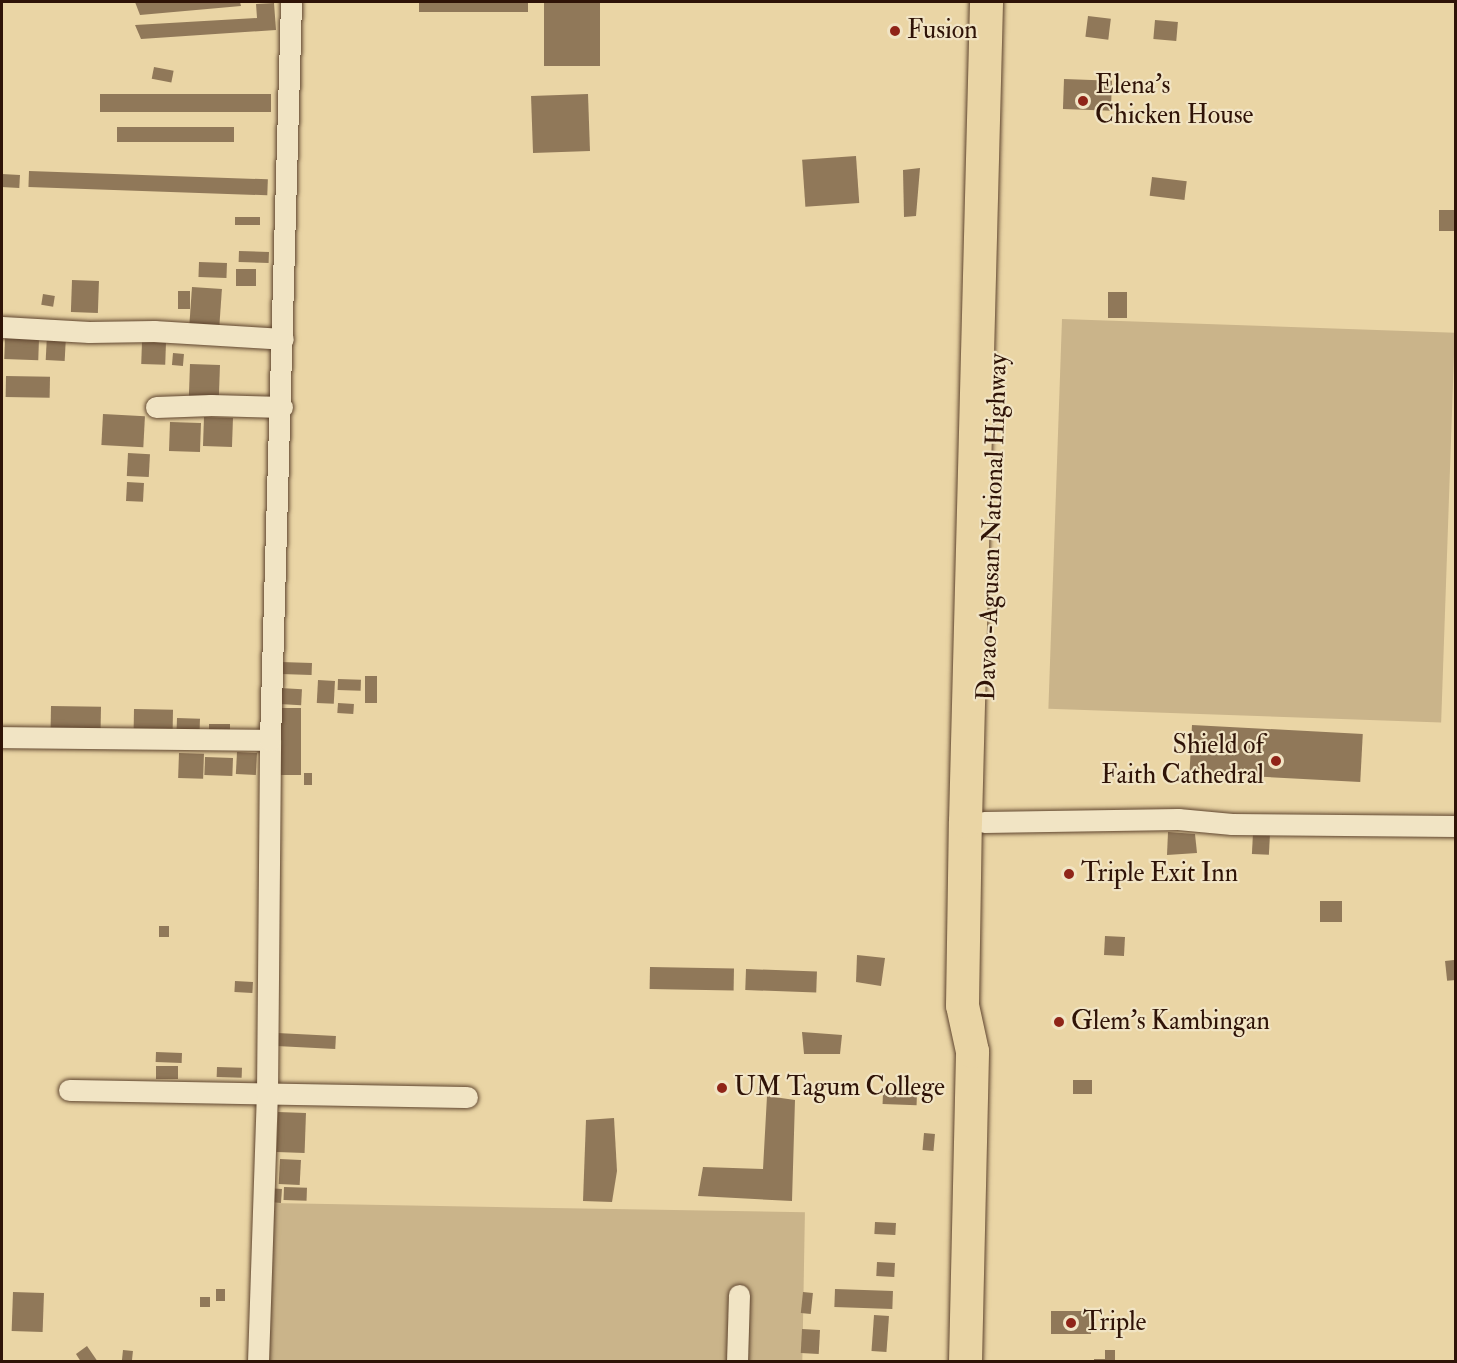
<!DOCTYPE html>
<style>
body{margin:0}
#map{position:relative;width:1457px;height:1363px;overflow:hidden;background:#ead5a5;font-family:"IM FELL Double Pica",serif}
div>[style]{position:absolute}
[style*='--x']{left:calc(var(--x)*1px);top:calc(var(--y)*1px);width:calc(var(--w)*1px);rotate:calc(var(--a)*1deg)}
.green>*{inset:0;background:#cab48a;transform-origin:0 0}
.building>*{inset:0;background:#907859;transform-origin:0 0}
.roads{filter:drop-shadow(0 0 2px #5e442e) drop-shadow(0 0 2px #5e442e)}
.street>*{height:21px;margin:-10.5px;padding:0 10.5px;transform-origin:10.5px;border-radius:10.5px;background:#f1e4c4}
.highway>*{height:33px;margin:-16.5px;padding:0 16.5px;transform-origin:16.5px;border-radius:16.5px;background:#ead5a5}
.dots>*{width:16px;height:16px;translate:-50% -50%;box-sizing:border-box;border:3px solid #f1e4c4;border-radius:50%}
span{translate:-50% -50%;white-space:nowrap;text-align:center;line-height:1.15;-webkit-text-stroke:4.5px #f1e4c4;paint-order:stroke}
.poi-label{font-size:26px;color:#2f1307}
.left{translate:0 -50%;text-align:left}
.right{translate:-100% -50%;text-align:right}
.street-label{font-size:26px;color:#2f1307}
.frame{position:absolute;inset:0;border:3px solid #2f1307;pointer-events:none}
</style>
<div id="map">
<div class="green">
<div style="left:1062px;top:319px;width:393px;height:390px;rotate:2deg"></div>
<div style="left:271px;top:1203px;width:534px;height:159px;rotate:1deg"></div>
</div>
<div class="building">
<div style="clip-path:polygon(135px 2px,240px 2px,241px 6px,140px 15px)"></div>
<div style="left:419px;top:2px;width:109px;height:10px"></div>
<div style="left:544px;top:2px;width:56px;height:64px"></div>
<div style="clip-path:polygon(274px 3px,276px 30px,141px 39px,135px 25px,257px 18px,256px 4px)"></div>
<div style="left:1088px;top:16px;width:23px;height:21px;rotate:7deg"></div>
<div style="left:1155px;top:20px;width:23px;height:19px;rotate:5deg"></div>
<div style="left:154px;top:67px;width:20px;height:12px;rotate:11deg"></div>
<div style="left:1064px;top:79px;width:48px;height:30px;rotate:2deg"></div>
<div style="left:271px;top:94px;width:18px;height:171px;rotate:90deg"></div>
<div style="left:588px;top:94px;width:57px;height:57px;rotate:88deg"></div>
<div style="left:117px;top:127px;width:117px;height:15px"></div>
<div style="left:856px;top:156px;width:47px;height:54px;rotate:86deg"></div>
<div style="clip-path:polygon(920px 168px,916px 216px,904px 217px,903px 170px)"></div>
<div style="left:29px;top:171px;width:239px;height:16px;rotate:2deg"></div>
<div style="left:2px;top:174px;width:18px;height:13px;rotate:3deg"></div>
<div style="left:1152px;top:177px;width:35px;height:19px;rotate:7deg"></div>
<div style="left:1439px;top:210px;width:17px;height:21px"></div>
<div style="left:235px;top:217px;width:25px;height:8px"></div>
<div style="left:239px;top:251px;width:30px;height:11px;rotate:2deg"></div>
<div style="left:199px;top:262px;width:28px;height:15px;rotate:2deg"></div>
<div style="left:236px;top:269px;width:20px;height:17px"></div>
<div style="left:72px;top:280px;width:27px;height:32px;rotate:2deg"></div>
<div style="left:192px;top:287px;width:30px;height:42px;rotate:4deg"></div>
<div style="left:178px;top:291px;width:12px;height:18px"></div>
<div style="left:1108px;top:292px;width:19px;height:26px"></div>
<div style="left:43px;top:294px;width:12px;height:11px;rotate:9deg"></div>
<div style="left:47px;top:335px;width:19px;height:25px;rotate:3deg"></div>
<div style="left:5px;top:338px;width:34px;height:21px;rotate:2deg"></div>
<div style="left:142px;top:342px;width:24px;height:22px;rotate:2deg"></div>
<div style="left:173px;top:353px;width:11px;height:12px;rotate:5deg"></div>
<div style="left:190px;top:364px;width:30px;height:34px;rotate:2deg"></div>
<div style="left:6px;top:376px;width:44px;height:21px;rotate:1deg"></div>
<div style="left:103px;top:414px;width:42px;height:31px;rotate:3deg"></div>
<div style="left:204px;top:417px;width:29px;height:29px;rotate:2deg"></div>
<div style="left:170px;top:422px;width:31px;height:29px;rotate:2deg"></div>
<div style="left:128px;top:453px;width:22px;height:23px;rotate:3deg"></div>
<div style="left:127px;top:482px;width:17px;height:19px;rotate:3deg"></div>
<div style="left:281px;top:662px;width:31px;height:12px;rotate:2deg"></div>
<div style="left:365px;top:676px;width:12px;height:27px"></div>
<div style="left:338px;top:679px;width:23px;height:11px;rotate:2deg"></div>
<div style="left:318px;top:680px;width:17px;height:23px;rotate:3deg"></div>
<div style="left:280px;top:688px;width:22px;height:16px;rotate:3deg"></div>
<div style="left:338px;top:703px;width:16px;height:10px;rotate:4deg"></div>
<div style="left:51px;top:706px;width:50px;height:26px;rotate:1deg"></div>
<div style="left:279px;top:708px;width:22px;height:67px"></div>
<div style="left:134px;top:709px;width:39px;height:21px;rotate:1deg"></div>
<div style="left:177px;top:718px;width:23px;height:16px;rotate:2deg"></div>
<div style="left:209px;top:724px;width:21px;height:12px"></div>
<div style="left:1192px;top:725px;width:171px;height:48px;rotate:3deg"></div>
<div style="left:237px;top:752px;width:20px;height:22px;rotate:3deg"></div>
<div style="left:179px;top:753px;width:25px;height:25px;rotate:2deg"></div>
<div style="left:205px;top:757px;width:28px;height:18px;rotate:2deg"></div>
<div style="left:304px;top:773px;width:8px;height:12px"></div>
<div style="clip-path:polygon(1168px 832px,1195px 834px,1197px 853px,1167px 855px)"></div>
<div style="left:1253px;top:833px;width:17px;height:21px;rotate:3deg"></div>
<div style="left:1320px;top:901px;width:22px;height:21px"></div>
<div style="left:159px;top:926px;width:10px;height:11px"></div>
<div style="left:1105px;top:936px;width:20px;height:19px;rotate:3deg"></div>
<div style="clip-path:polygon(857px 955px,885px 958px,881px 986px,856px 982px)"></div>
<div style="left:1454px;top:960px;width:20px;height:9px;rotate:84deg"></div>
<div style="left:650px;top:967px;width:84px;height:22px;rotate:1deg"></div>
<div style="left:746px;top:969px;width:71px;height:21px;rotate:2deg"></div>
<div style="left:235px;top:981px;width:18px;height:11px;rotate:3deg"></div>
<div style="clip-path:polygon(802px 1032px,842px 1035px,840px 1054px,804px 1054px)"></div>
<div style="left:277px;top:1033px;width:59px;height:13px;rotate:3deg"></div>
<div style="left:156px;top:1052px;width:26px;height:10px;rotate:2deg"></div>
<div style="left:156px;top:1066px;width:22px;height:13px"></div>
<div style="left:217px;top:1067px;width:25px;height:10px;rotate:2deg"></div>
<div style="left:1073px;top:1080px;width:19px;height:14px"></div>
<div style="left:883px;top:1092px;width:34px;height:12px;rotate:2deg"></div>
<div style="clip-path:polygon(767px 1096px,795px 1100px,792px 1201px,698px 1196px,703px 1167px,763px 1169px)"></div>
<div style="left:278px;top:1112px;width:28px;height:40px;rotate:2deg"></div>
<div style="clip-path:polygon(614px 1118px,617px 1171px,612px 1202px,583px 1201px,586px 1120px)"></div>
<div style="left:924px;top:1133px;width:11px;height:17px;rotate:5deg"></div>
<div style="left:280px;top:1159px;width:21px;height:25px;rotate:3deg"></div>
<div style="left:284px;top:1187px;width:23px;height:13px;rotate:2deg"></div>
<div style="left:267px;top:1188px;width:15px;height:14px;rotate:4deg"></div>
<div style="left:875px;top:1222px;width:21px;height:12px;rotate:3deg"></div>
<div style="left:877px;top:1262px;width:18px;height:14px;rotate:3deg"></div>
<div style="left:216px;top:1289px;width:9px;height:12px"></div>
<div style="left:835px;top:1289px;width:58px;height:18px;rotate:2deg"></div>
<div style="left:13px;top:1292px;width:31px;height:39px;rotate:2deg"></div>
<div style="left:803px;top:1292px;width:10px;height:21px;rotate:6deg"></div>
<div style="left:200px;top:1297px;width:10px;height:10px"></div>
<div style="left:1091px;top:1311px;width:23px;height:40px;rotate:90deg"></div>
<div style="left:874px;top:1315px;width:15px;height:36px;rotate:4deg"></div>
<div style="left:802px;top:1329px;width:18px;height:24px;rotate:3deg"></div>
<div style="clip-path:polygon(87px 1346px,98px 1362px,81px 1362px,76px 1354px)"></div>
<div style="left:123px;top:1350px;width:10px;height:12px;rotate:6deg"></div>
<div style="clip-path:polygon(1105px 1350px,1115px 1350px,1115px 1362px,1094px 1362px,1094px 1359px,1105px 1359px)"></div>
</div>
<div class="roads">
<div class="street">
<div style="--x:2;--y:327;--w:87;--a:3.3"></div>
<div style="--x:89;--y:332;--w:65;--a:-0.9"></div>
<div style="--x:154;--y:331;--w:129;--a:3.5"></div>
<div style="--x:156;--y:407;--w:55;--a:-2.1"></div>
<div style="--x:211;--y:405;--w:71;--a:1.6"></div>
<div style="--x:2;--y:737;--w:268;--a:0.6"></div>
<div style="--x:984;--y:822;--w:194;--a:-0.9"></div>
<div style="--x:1178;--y:819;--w:54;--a:5.3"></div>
<div style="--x:1232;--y:824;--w:224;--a:0.5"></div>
<div style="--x:69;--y:1090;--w:398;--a:1"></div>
<div style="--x:258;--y:1362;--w:268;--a:-88.1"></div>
<div style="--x:267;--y:1094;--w:354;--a:-89.5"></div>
<div style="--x:270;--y:740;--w:738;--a:-88.37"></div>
<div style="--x:737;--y:1362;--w:67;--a:-88.3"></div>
</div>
<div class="highway">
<div style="--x:965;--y:1362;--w:311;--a:-88.7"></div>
<div style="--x:972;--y:1051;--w:47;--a:-102.3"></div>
<div style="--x:962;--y:1005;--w:184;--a:-89.1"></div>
<div style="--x:965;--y:821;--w:819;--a:-88.53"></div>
</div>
</div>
<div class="dots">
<div style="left:895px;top:31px;background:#8f2418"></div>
<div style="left:1083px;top:101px;background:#8f2418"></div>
<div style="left:1276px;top:761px;background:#8f2418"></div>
<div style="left:1069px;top:874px;background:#8f2418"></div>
<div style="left:1059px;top:1022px;background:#8f2418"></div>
<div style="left:722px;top:1088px;background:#8f2418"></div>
<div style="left:1071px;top:1323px;background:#8f2418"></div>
</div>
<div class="poi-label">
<span class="left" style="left:907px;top:31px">Fusion</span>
<span class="left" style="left:1095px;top:101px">Elena's<br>Chicken House</span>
<span class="right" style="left:1264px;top:761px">Shield of<br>Faith Cathedral</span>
<span class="left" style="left:1081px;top:874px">Triple Exit Inn</span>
<span class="left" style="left:1071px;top:1022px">Glem's Kambingan</span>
<span class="left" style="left:734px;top:1088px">UM Tagum College</span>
<span class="left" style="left:1083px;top:1323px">Triple</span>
</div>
<div class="street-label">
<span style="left:993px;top:527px;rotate:-88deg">Davao-Agusan National Highway</span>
</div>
<div class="frame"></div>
</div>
